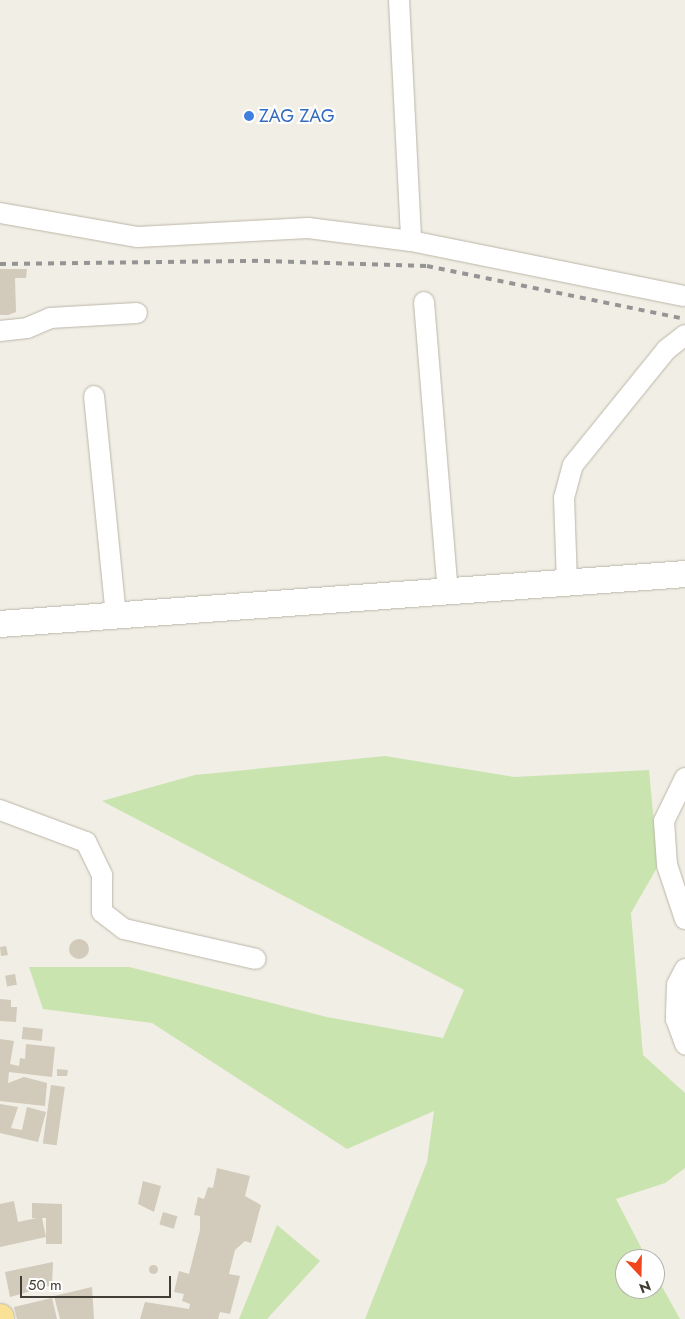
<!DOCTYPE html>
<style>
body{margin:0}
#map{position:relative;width:685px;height:1319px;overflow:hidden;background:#f1eee5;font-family:Jost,sans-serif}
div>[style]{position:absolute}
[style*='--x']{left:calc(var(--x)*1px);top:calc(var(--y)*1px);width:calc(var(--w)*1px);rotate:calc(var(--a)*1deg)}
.green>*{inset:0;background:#cae4af}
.building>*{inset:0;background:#d2cabb;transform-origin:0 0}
.round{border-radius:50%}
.roads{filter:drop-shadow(0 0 1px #bcb6a8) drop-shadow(0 0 1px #bcb6a8)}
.minor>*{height:20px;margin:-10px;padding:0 10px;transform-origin:10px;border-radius:10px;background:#fff}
.tertiary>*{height:26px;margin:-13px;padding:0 13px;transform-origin:13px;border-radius:13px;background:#fff}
.primary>*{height:28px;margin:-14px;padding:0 14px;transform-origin:14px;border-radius:14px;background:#f9e196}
.rail>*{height:4px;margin-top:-2px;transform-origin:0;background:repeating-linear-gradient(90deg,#949494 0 6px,transparent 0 12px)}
.dots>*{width:14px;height:14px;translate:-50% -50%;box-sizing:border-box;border:2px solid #fff;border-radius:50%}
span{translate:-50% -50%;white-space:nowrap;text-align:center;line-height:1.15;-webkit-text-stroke:4px #fff;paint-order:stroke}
.shop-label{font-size:18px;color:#366cbe}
.left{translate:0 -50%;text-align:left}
.north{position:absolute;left:615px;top:1249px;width:50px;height:50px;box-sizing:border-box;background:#fff;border:1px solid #b4b2ae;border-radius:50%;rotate:159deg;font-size:14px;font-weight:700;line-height:20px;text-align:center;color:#433e35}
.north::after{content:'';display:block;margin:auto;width:18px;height:22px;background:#ef461e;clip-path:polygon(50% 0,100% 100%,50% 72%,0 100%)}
.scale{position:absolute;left:20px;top:1276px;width:151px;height:22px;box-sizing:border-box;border:2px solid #433e35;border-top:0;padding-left:6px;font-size:15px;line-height:18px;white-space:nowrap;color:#433e35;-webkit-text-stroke:4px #fff;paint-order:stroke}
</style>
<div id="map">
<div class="green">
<div style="clip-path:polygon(385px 756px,514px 777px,649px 770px,658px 866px,631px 913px,643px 1055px,685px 1093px,685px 1168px,665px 1183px,616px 1199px,647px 1259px,625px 1259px,625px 1289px,655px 1289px,655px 1274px,680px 1319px,365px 1319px,427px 1162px,434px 1111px,347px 1149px,152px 1023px,43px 1009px,29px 967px,129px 967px,327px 1017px,443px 1038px,464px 990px,102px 801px,195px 775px)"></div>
<div style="clip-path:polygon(277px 1225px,320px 1261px,267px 1319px,239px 1319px)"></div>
</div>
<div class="building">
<div style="clip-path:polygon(0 269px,27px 269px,26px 278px,15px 278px,16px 312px,8px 315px,0 315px)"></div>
<div class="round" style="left:69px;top:939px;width:20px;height:20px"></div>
<div style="clip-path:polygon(6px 946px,8px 955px,1px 956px,0 947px)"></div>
<div style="left:15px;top:974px;width:11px;height:10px;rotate:80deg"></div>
<div style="clip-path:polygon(0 999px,11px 1000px,11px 1007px,17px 1007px,16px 1022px,0 1021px)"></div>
<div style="left:23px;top:1027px;width:20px;height:12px;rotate:6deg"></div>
<div style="clip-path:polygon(0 1039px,14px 1041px,10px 1064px,19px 1066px,20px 1058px,25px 1059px,26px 1044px,55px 1047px,52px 1077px,9px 1072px,8px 1083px,24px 1077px,47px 1083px,45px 1106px,0 1101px)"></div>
<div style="clip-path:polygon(57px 1069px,68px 1070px,67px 1076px,57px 1076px)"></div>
<div style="left:51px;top:1085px;width:14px;height:59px;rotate:8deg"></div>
<div style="clip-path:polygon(0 1104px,18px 1107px,11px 1128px,22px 1130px,27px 1107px,46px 1112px,38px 1142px,0 1133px)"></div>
<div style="clip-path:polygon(217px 1168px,250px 1176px,245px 1196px,261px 1205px,251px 1243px,245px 1241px,235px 1250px,229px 1274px,240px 1276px,230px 1314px,220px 1312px,218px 1319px,140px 1319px,145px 1302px,189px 1309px,190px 1304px,182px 1301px,184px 1294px,174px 1292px,179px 1271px,189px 1274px,200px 1230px,200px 1216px,194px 1215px,198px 1197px,204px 1199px,208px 1187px,213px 1188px)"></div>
<div style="clip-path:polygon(143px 1181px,161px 1186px,154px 1212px,138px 1204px)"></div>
<div style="clip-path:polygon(14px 1201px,18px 1222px,37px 1218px,32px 1218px,32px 1203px,62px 1204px,62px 1244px,46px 1244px,46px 1218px,42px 1218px,46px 1237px,0 1247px,0 1204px)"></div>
<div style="left:163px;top:1212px;width:15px;height:13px;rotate:16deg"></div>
<div style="clip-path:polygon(53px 1262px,52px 1285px,10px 1297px,5px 1272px)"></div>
<div class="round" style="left:148.5px;top:1264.5px;width:9px;height:9px"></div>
<div style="clip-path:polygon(92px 1287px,94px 1319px,60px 1319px,54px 1296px)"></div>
<div style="clip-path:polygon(52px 1298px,57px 1319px,17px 1319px,14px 1307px)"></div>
</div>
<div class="roads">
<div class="minor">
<div style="--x:399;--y:0;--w:241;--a:87.1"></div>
<div style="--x:0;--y:213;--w:140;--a:9.9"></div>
<div style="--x:138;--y:237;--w:170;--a:-3"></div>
<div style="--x:308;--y:228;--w:104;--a:7.2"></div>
<div style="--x:411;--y:241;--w:279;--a:11.4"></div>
<div style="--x:424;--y:302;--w:291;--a:85.3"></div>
<div style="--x:0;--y:331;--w:27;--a:-6"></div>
<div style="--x:27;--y:328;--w:25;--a:-23"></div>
<div style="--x:50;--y:318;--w:87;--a:-3.3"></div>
<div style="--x:94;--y:396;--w:222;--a:84.3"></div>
<div style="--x:567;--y:583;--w:85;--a:-92"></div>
<div style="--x:564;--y:498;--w:34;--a:-75"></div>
<div style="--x:573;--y:465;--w:148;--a:-51"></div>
<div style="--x:666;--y:350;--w:24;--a:-38"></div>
<div style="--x:685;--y:778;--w:48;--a:116"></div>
<div style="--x:664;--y:821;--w:44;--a:86.1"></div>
<div style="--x:667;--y:865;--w:57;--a:71.6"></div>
<div style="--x:0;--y:810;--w:92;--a:20.4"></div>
<div style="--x:86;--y:842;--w:37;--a:64"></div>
<div style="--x:102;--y:875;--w:37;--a:90"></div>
<div style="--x:102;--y:912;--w:28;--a:38"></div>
<div style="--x:124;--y:929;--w:135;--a:12.8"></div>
<div style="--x:685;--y:969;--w:18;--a:117"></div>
<div style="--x:677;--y:985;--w:34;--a:92"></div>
<div style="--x:676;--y:1019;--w:27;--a:70"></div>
</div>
<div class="tertiary">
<div style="--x:0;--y:624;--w:687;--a:-4.17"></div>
</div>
<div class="primary">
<div style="--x:0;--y:1318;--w:1;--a:90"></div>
</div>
</div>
<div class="rail">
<div style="--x:0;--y:264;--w:264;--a:-0.7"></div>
<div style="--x:264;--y:261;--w:163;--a:1.8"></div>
<div style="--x:427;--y:266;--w:263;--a:11.6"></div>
</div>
<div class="dots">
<div style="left:249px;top:116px;background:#3f7fe0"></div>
</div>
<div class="shop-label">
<span class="left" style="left:259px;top:116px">ZAG ZAG</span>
</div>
<div class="north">N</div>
<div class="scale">50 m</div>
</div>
